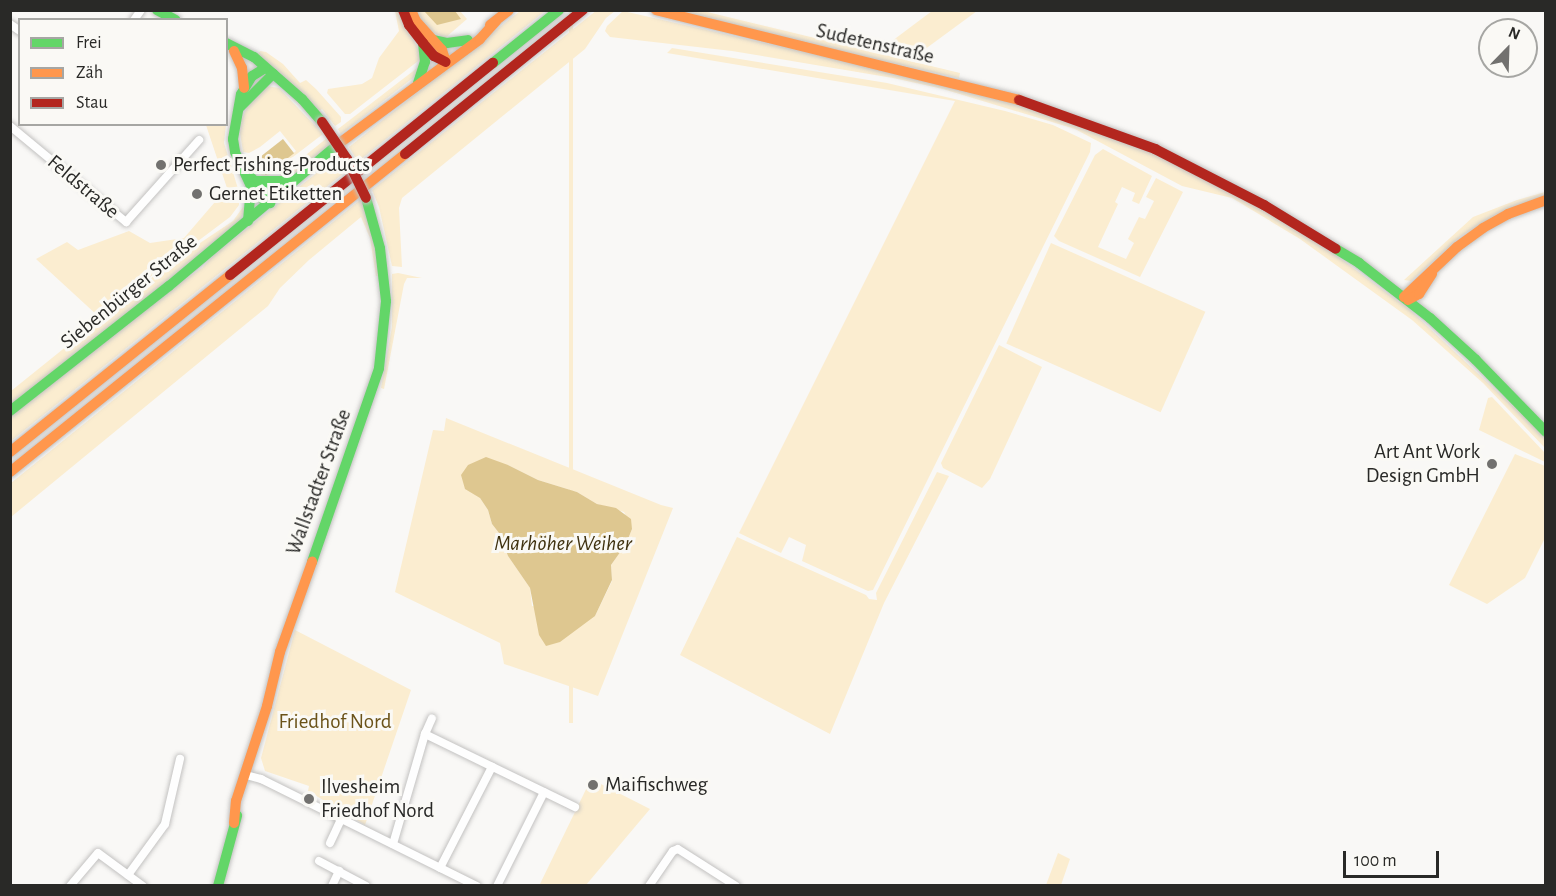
<!DOCTYPE html>
<meta charset="utf-8">
<style>
body{margin:0}
#map{position:relative;width:1556px;height:896px;overflow:hidden;background:#f9f8f6;font-family:"Alegreya Sans",sans-serif}
div>[style]{position:absolute}
[style*='--x']{left:calc(var(--x)*1px);top:calc(var(--y)*1px);width:calc(var(--w)*1px);rotate:calc(var(--a)*1deg)}
.green>*{inset:0;background:#fbedd0;transform-origin:0 0}
.water>*{inset:0;background:#dec790;transform-origin:0 0}
.roads{filter:drop-shadow(0 0 2px #c3c2c1) drop-shadow(0 0 2px #c3c2c1)}
.street>*{height:8px;margin:-4px;padding:0 4px;transform-origin:4px;border-radius:4px;background:#fefefe}
.fast>*{height:10px;margin:-5px;padding:0 5px;transform-origin:5px;border-radius:5px;background:#63d668}
.slow>*{height:10px;margin:-5px;padding:0 5px;transform-origin:5px;border-radius:5px;background:#ff974d}
.jam>*{height:10px;margin:-5px;padding:0 5px;transform-origin:5px;border-radius:5px;background:#b3261e}
.bridges{filter:drop-shadow(0 0 2px #c3c2c1) drop-shadow(0 0 2px #c3c2c1)}
.jam-bridge>*{height:10px;margin:-5px;padding:0 5px;transform-origin:5px;border-radius:5px;background:#b3261e}
.dots>*{width:16px;height:16px;translate:-50% -50%;box-sizing:border-box;border:3px solid #faf9f5;border-radius:50%}
span{translate:-50% -50%;white-space:nowrap;text-align:center;line-height:1.15;-webkit-text-stroke:6px #faf9f5;paint-order:stroke}
.street-label{font-size:21px;color:#292927}
.poi-label{font-size:21px;color:#292927}
.left{translate:0 -50%;text-align:left}
.right{translate:-100% -50%;text-align:right}
.park-label{font-size:21px;color:#6b5319}
.water-label{font-size:22px;color:#3f310f;font-style:italic}
.frame{position:absolute;inset:0;border:12px solid #292927;pointer-events:none}
.legend{position:absolute;left:18px;top:18px;width:210px;height:108px;box-sizing:border-box;background:#faf9f5;border:2px solid #a6a6a3;margin:0;padding:8px 10px;list-style:none;font-size:18px;color:#292927}
.legend li{display:flex;align-items:center;gap:12px;height:30px}
.legend b{width:30px;border:2px solid #a6a6a3}
.north{position:absolute;left:1478px;top:18px;width:60px;height:60px;box-sizing:border-box;background:#faf9f5;border:2px solid #a6a6a3;border-radius:50%;rotate:23deg;font-size:16px;font-weight:700;line-height:24px;text-align:center;color:#292927}
.north::after{content:'';display:block;margin:auto;width:21px;height:27px;background:#72716f;clip-path:polygon(50% 0,100% 100%,50% 72%,0 100%)}
.scale{position:absolute;left:1343px;top:851px;width:96px;height:27px;box-sizing:border-box;border:3px solid #292927;border-top:0;padding-left:8px;font-size:18px;line-height:21px;white-space:nowrap;color:#292927;-webkit-text-stroke:4px #faf9f5;paint-order:stroke}
</style>
<div id="map">
<div class="green">
<div style="clip-path:polygon(597px 10px,615px 11px,606px 18px,585px 49px,402px 198px,399px 208px,402px 267px,392px 266px,379px 207px,372px 190px)"></div>
<div style="clip-path:polygon(395px 11px,400px 11px,422px 58px,350px 114px,345px 114px,327px 93px,328px 89px,362px 84px,372px 78px,379px 58px,399px 31px)"></div>
<div style="clip-path:polygon(415px 11px,460px 11px,467px 19px,445px 38px,428px 30px)"></div>
<div style="clip-path:polygon(520px 11px,545px 11px,11px 441px,11px 416px,168px 291px,202px 268px,214px 255px,339px 155px,344px 165px,355px 157px,349px 147px)"></div>
<div style="left:569px;top:11px;width:4px;height:712px"></div>
<div style="clip-path:polygon(623px 11px,993px 95px,1129px 142px,1223px 186px,1278px 217px,1341px 259px,1411px 311px,1534px 426px,1545px 439px,1545px 448px,1483px 383px,1412px 320px,1300px 239px,1232px 198px,1182px 186px,1075px 129px,943px 89px,893px 78px,732px 51px,610px 37px,605px 31px,607px 26px)"></div>
<div style="clip-path:polygon(682px 11px,703px 11px,960px 73px,959px 78px,726px 25px)"></div>
<div style="clip-path:polygon(932px 11px,977px 11px,913px 58px,880px 50px)"></div>
<div style="clip-path:polygon(672px 48px,887px 83px,1005px 111px,1053px 125px,1091px 143px,1090px 152px,873px 590px,868px 591px,802px 561px,806px 545px,789px 537px,781px 553px,739px 533px,955px 101px,667px 53px)"></div>
<div style="clip-path:polygon(260px 51px,266px 52px,283px 64px,300px 83px,306px 80px,316px 89px,341px 117px,341px 122px,335px 126px,322px 109px,317px 112px,257px 55px)"></div>
<div style="clip-path:polygon(421px 65px,414px 77px,341px 134px,338px 129px)"></div>
<div style="clip-path:polygon(267px 86px,279px 88px,323px 134px,268px 176px,263px 177px,251px 164px,255px 162px,265px 175px,296px 151px,280px 131px,260px 147px,249px 153px,243px 152px,240px 133px,242px 119px,248px 105px)"></div>
<div style="clip-path:polygon(206px 125px,226px 125px,224px 143px,239px 192px,239px 205px,230px 217px,98px 316px,36px 259px,67px 242px,78px 250px,129px 231px,150px 243px,184px 238px,227px 188px)"></div>
<div style="clip-path:polygon(327px 138px,331px 144px,299px 170px,289px 177px,277px 178px)"></div>
<div style="clip-path:polygon(1103px 149px,1152px 176px,1139px 204px,1132px 201px,1135px 193px,1122px 187px,1115px 202px,1118px 204px,1098px 247px,1126px 259px,1134px 243px,1128px 239px,1139px 217px,1145px 219px,1154px 201px,1146px 197px,1156px 178px,1183px 192px,1140px 277px,1059px 241px,1054px 236px,1095px 155px)"></div>
<div style="clip-path:polygon(1545px 192px,1545px 195px,1495px 215px,1461px 236px,1411px 281px,1404px 280px,1473px 217px,1517px 200px)"></div>
<div style="clip-path:polygon(360px 200px,368px 213px,381px 276px,376px 276px,370px 238px,361px 217px,309px 260px,280px 288px,268px 306px,11px 517px,11px 483px)"></div>
<div style="clip-path:polygon(243px 207px,247px 209px,238px 222px,172px 279px,11px 406px,11px 391px,170px 263px,233px 221px)"></div>
<div style="left:1051px;top:243px;width:169px;height:110px;rotate:24deg"></div>
<div style="clip-path:polygon(398px 273px,422px 278px,407px 278px,404px 284px,384px 389px,381px 388px,392px 327px,392px 274px)"></div>
<div style="clip-path:polygon(999px 345px,1042px 367px,990px 479px,982px 488px,943px 468px,941px 463px)"></div>
<div style="clip-path:polygon(1492px 397px,1545px 453px,1545px 462px,1479px 430px,1488px 398px)"></div>
<div style="clip-path:polygon(evenodd,446px 418px,661px 505px,673px 508px,598px 696px,504px 664px,500px 643px,395px 592px,433px 430px,444px 431px,446px 418px,508px 465px,538px 480px,577px 492px,597px 504px,624px 512px,632px 529px,626px 544px,611px 565px,612px 581px,595px 616px,532px 606px,530px 588px,508px 556px,499px 533px,492px 524px,488px 510px,480px 498px,508px 465px)"></div>
<div style="clip-path:polygon(1515px 454px,1545px 466px,1545px 538px,1525px 578px,1487px 604px,1449px 585px)"></div>
<div style="clip-path:polygon(937px 472px,949px 476px,884px 603px,830px 734px,680px 655px,737px 537px,866px 595px,869px 599px,877px 600px,876px 593px)"></div>
<div style="clip-path:polygon(295px 630px,411px 690px,365px 825px,308px 791px,309px 786px,265px 771px,261px 758px)"></div>
<div style="clip-path:polygon(591px 779px,650px 809px,586px 885px,539px 886px)"></div>
<div style="clip-path:polygon(1058px 853px,1070px 859px,1061px 885px,1046px 885px)"></div>
</div>
<div class="water">
<div style="clip-path:polygon(424px 11px,455px 11px,461px 19px,437px 25px)"></div>
<div style="left:283px;top:139px;width:18px;height:36px;rotate:52deg"></div>
<div style="clip-path:polygon(486px 457px,508px 465px,538px 480px,577px 492px,597px 504px,616px 508px,631px 519px,632px 529px,626px 544px,611px 565px,612px 580px,595px 616px,560px 642px,546px 646px,539px 635px,530px 588px,508px 556px,499px 533px,492px 524px,488px 510px,480px 498px,465px 489px,461px 475px,468px 465px)"></div>
</div>
<div class="roads">
<div class="street">
<div style="--x:134;--y:20;--w:12;--a:-55"></div>
<div style="--x:10;--y:24;--w:12;--a:35"></div>
<div style="--x:10;--y:126;--w:151;--a:39.6"></div>
<div style="--x:126;--y:222;--w:110;--a:-48.3"></div>
<div style="--x:425;--y:734;--w:17;--a:-66"></div>
<div style="--x:246;--y:775;--w:16;--a:15"></div>
<div style="--x:261;--y:779;--w:241;--a:26.4"></div>
<div style="--x:330;--y:843;--w:26;--a:-65"></div>
<div style="--x:393;--y:844;--w:115;--a:-73.8"></div>
<div style="--x:425;--y:734;--w:167;--a:26"></div>
<div style="--x:319;--y:861;--w:53;--a:28"></div>
<div style="--x:440;--y:868;--w:114;--a:-62.8"></div>
<div style="--x:128;--y:875;--w:63;--a:-54"></div>
<div style="--x:165;--y:824;--w:67;--a:-77"></div>
<div style="--x:70;--y:886;--w:43;--a:-49.7"></div>
<div style="--x:98;--y:853;--w:56;--a:36.3"></div>
<div style="--x:332;--y:886;--w:17;--a:-65"></div>
<div style="--x:497;--y:886;--w:105;--a:-63.4"></div>
<div style="--x:649;--y:886;--w:42;--a:-55.6"></div>
<div style="--x:673;--y:851;--w:5;--a:-22"></div>
<div style="--x:678;--y:849;--w:69;--a:32.5"></div>
</div>
<div class="fast">
<div style="--x:157;--y:10;--w:21;--a:28"></div>
<div style="--x:433;--y:40;--w:14;--a:12"></div>
<div style="--x:447;--y:43;--w:21;--a:-8"></div>
<div style="--x:226;--y:43;--w:31;--a:27"></div>
<div style="--x:254;--y:57;--w:64;--a:41.2"></div>
<div style="--x:302;--y:99;--w:30;--a:49"></div>
<div style="--x:493;--y:63;--w:85;--a:-38.8"></div>
<div style="--x:265;--y:68;--w:15;--a:148"></div>
<div style="--x:252;--y:76;--w:21;--a:121"></div>
<div style="--x:241;--y:94;--w:46;--a:100.1"></div>
<div style="--x:233;--y:139;--w:13;--a:81"></div>
<div style="--x:235;--y:152;--w:38;--a:65"></div>
<div style="--x:251;--y:186;--w:14;--a:51"></div>
<div style="--x:260;--y:197;--w:12;--a:31"></div>
<div style="--x:418;--y:83;--w:22;--a:-72"></div>
<div style="--x:425;--y:62;--w:18;--a:-96"></div>
<div style="--x:240;--y:107;--w:47;--a:-45"></div>
<div style="--x:247;--y:174;--w:27;--a:42"></div>
<div style="--x:267;--y:192;--w:11;--a:75"></div>
<div style="--x:257;--y:181;--w:36;--a:0"></div>
<div style="--x:248;--y:221;--w:35;--a:-85"></div>
<div style="--x:1336;--y:249;--w:27;--a:31"></div>
<div style="--x:1359;--y:263;--w:90;--a:37.8"></div>
<div style="--x:1430;--y:318;--w:62;--a:42.4"></div>
<div style="--x:1476;--y:360;--w:100;--a:45.8"></div>
<div style="--x:10;--y:411;--w:202;--a:-38.2"></div>
<div style="--x:169;--y:286;--w:219;--a:-40"></div>
<div style="--x:312;--y:562;--w:205;--a:-70.9"></div>
<div style="--x:379;--y:368;--w:67;--a:-84"></div>
<div style="--x:386;--y:301;--w:53;--a:-96.5"></div>
<div style="--x:380;--y:248;--w:52;--a:-105.6"></div>
<div style="--x:218;--y:886;--w:73;--a:-74.8"></div>
</div>
<div class="slow">
<div style="--x:411;--y:10;--w:12;--a:66"></div>
<div style="--x:416;--y:21;--w:39;--a:48"></div>
<div style="--x:442;--y:50;--w:13;--a:72"></div>
<div style="--x:656;--y:10;--w:374;--a:13.9"></div>
<div style="--x:490;--y:25;--w:24;--a:-38"></div>
<div style="--x:234;--y:51;--w:19;--a:65"></div>
<div style="--x:242;--y:68;--w:20;--a:84"></div>
<div style="--x:337;--y:145;--w:178;--a:-36.5"></div>
<div style="--x:480;--y:39;--w:24;--a:-48"></div>
<div style="--x:1404;--y:297;--w:73;--a:-43.3"></div>
<div style="--x:1457;--y:247;--w:32;--a:-36"></div>
<div style="--x:1483;--y:228;--w:29;--a:-29"></div>
<div style="--x:1508;--y:214;--w:40;--a:-20.2"></div>
<div style="--x:1408;--y:300;--w:13;--a:-29"></div>
<div style="--x:1419;--y:294;--w:24;--a:-57"></div>
<div style="--x:10;--y:452;--w:282;--a:-38.8"></div>
<div style="--x:10;--y:472;--w:507;--a:-38.84"></div>
<div style="--x:234;--y:823;--w:22;--a:-85"></div>
<div style="--x:236;--y:801;--w:100;--a:-71.9"></div>
<div style="--x:267;--y:706;--w:56;--a:-76.5"></div>
<div style="--x:280;--y:652;--w:96;--a:-70.4"></div>
</div>
<div class="jam">
<div style="--x:403;--y:10;--w:16;--a:68"></div>
<div style="--x:409;--y:25;--w:23;--a:52"></div>
<div style="--x:423;--y:43;--w:17;--a:50"></div>
<div style="--x:434;--y:56;--w:13;--a:27"></div>
<div style="--x:1019;--y:100;--w:145;--a:19.8"></div>
<div style="--x:1155;--y:149;--w:123;--a:27.2"></div>
<div style="--x:1264;--y:205;--w:84;--a:31.4"></div>
<div style="--x:405;--y:154;--w:229;--a:-39"></div>
<div style="--x:230;--y:275;--w:338;--a:-38.9"></div>
</div>
</div>
<div class="bridges">
<div class="jam-bridge">
<div style="--x:322;--y:122;--w:45;--a:56"></div>
<div style="--x:347;--y:159;--w:43;--a:64"></div>
</div>
</div>
<div class="dots">
<div style="left:161px;top:165px;background:#72716f"></div>
<div style="left:197px;top:194px;background:#72716f"></div>
<div style="left:1492px;top:464px;background:#72716f"></div>
<div style="left:593px;top:785px;background:#72716f"></div>
<div style="left:309px;top:799px;background:#72716f"></div>
</div>
<div class="street-label">
<span style="left:875px;top:44px;rotate:13deg">Sudetenstraße</span>
<span style="left:83px;top:187px;rotate:40deg">Feldstraße</span>
<span style="left:129px;top:292px;rotate:-39deg">Siebenbürger Straße</span>
<span style="left:319px;top:482px;rotate:-70deg">Wallstadter Straße</span>
</div>
<div class="poi-label">
<span class="left" style="left:173px;top:165px">Perfect Fishing-Products</span>
<span class="left" style="left:209px;top:194px">Gernet Etiketten</span>
<span class="right" style="left:1480px;top:464px">Art Ant Work<br>Design GmbH</span>
<span class="left" style="left:605px;top:785px">Maifischweg</span>
<span class="left" style="left:321px;top:799px">Ilvesheim<br>Friedhof Nord</span>
</div>
<div class="park-label">
<span style="left:335px;top:722px">Friedhof Nord</span>
</div>
<div class="water-label">
<span style="left:563px;top:544px">Marhöher Weiher</span>
</div>
<div class="frame"></div>
<ul class="legend">
<li><b style="height:8px;background:#63d668"></b>Frei</li>
<li><b style="height:8px;background:#ff974d"></b>Zäh</li>
<li><b style="height:8px;background:#b3261e"></b>Stau</li>
</ul>
<div class="north">N</div>
<div class="scale">100 m</div>
</div>
